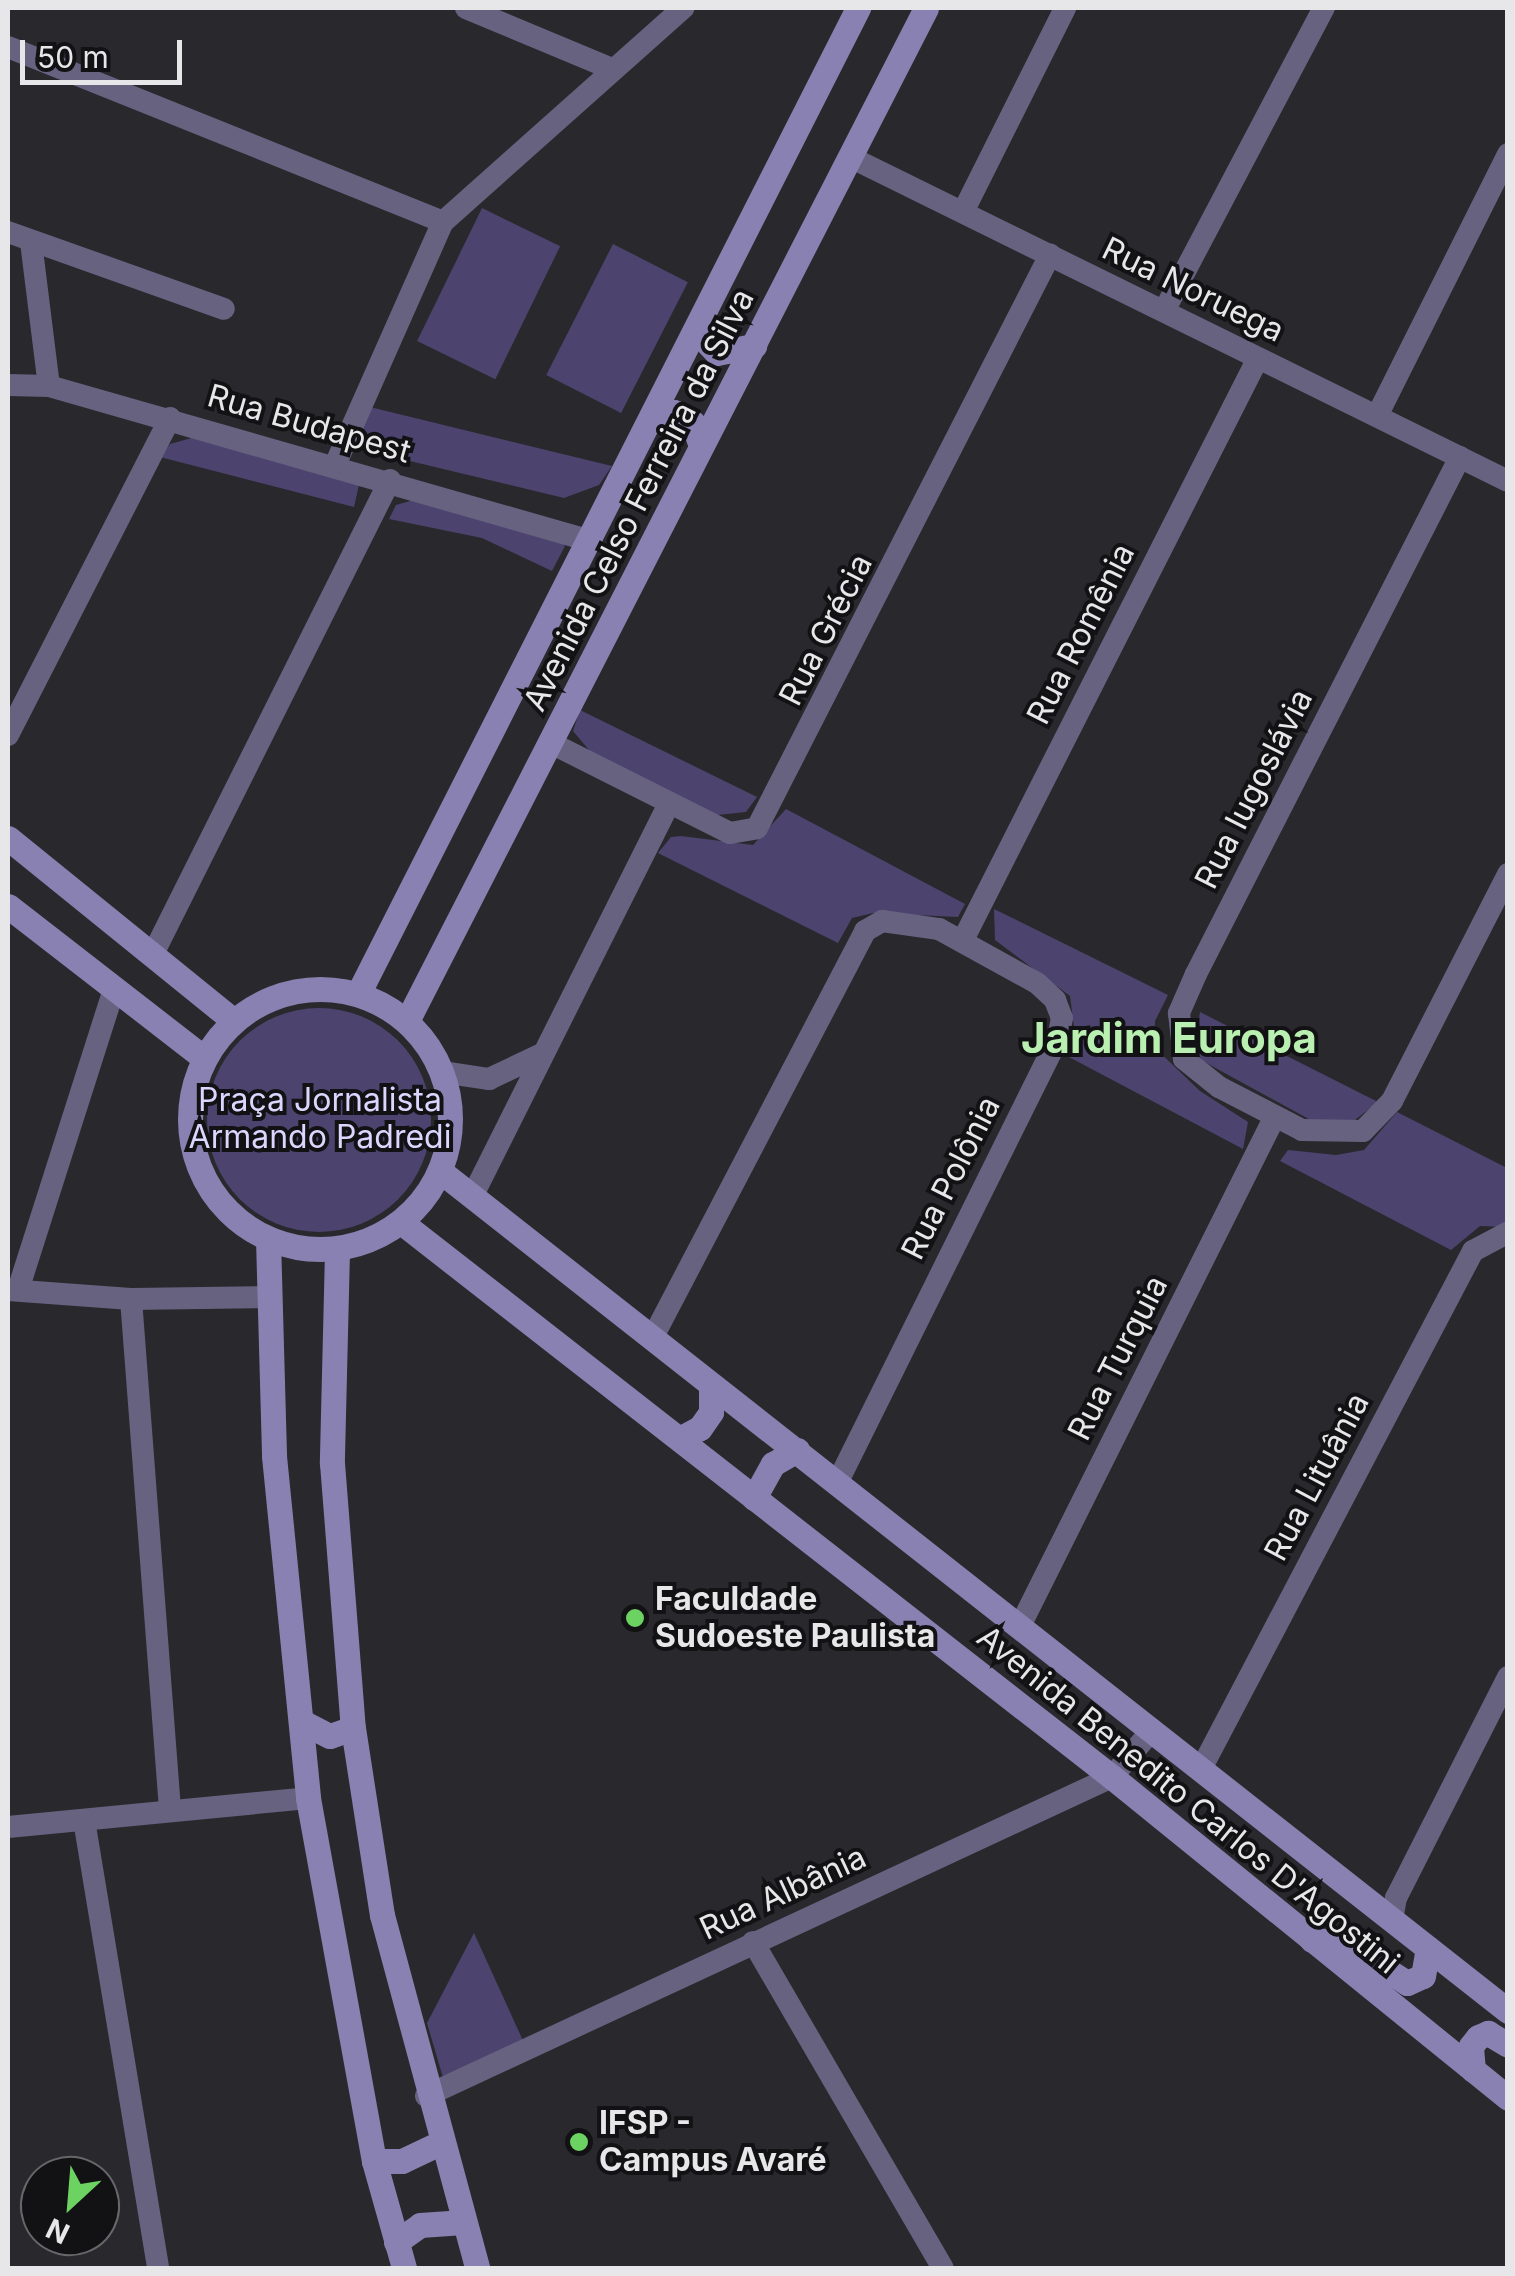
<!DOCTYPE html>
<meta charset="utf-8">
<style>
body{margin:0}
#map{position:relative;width:1515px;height:2276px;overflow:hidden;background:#29282c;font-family:Inter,sans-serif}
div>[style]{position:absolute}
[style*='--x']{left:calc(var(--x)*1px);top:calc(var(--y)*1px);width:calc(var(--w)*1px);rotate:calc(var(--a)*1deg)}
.green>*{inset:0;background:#4c446f;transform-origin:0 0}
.round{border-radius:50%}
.street>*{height:22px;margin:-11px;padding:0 11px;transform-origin:11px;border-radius:11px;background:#666280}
.secondary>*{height:25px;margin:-12.5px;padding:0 12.5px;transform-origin:12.5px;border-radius:12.5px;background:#8981b1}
.secondary>.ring{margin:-12.5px;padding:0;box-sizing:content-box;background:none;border:25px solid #8981b1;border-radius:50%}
.dots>*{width:28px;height:28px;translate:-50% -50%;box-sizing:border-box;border:5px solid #121113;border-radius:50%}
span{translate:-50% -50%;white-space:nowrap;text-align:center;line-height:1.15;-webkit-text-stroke:8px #121113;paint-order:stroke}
.street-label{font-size:32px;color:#e7e7e9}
.park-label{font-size:32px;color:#dbd6fd}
.poi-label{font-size:32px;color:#e7e7e9;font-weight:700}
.left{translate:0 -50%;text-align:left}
.district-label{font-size:42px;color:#b9f0b2;font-weight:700}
.frame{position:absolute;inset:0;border:10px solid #e7e7e9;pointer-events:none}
.north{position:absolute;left:20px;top:2156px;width:100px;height:100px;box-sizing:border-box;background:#121113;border:2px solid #676769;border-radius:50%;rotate:206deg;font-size:28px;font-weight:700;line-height:40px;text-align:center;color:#e7e7e9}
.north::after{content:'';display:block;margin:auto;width:35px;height:45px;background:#6cd362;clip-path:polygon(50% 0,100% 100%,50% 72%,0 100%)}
.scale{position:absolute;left:20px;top:40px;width:162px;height:45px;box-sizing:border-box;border:5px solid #e7e7e9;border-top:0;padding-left:12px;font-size:30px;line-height:35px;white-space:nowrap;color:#e7e7e9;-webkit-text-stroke:8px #121113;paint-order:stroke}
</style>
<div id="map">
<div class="green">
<div style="left:482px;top:208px;width:87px;height:148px;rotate:26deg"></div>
<div style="left:613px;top:244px;width:84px;height:147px;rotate:27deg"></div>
<div style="clip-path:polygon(370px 407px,612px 466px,599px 485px,564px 498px,389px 456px,362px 428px)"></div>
<div style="clip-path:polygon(195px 437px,359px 485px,354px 507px,160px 457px,170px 444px)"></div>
<div style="clip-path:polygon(428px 496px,552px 530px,565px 546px,552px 571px,482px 538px,389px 519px,396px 505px)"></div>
<div style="clip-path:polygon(580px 710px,757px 797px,746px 812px,708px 816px,594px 756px,573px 731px)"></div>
<div style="clip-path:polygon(786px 809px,965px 904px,958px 917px,873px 913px,852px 918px,838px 943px,658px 853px,671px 837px,681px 836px,753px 845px)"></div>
<div style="clip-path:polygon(994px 909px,1168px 995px,1155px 1021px,1154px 1047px,1200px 1091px,1248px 1122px,1243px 1149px,1067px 1056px,1075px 1035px,1070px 996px,995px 940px)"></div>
<div class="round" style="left:207px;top:1008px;width:224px;height:224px"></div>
<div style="clip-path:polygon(1200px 1012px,1378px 1102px,1355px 1120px,1316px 1123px,1201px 1060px,1196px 1042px)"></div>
<div style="clip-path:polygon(1397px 1112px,1507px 1168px,1507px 1227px,1480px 1226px,1451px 1250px,1280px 1161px,1288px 1150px,1336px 1155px,1364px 1150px)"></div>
<div style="clip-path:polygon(474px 1933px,525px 2045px,444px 2081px,427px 2023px)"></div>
</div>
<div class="street">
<div style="--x:466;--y:8;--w:158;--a:22.7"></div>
<div style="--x:8;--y:47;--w:469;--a:21.9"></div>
<div style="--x:850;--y:157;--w:733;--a:26.22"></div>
<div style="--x:963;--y:212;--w:228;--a:-63.4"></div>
<div style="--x:8;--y:232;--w:229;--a:19.6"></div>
<div style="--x:31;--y:242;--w:145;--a:82.9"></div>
<div style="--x:1164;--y:311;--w:343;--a:-62.2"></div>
<div style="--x:8;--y:385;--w:41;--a:1.4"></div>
<div style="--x:49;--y:386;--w:564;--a:15.96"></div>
<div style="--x:1377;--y:416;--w:293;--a:-63.4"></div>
<div style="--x:1460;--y:457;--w:581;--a:117.05"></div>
<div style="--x:1196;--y:974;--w:43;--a:113.6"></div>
<div style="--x:1179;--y:1013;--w:46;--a:83.8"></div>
<div style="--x:1184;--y:1059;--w:45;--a:38.7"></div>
<div style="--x:1219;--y:1087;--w:93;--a:27.4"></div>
<div style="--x:1302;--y:1130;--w:61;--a:0.9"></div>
<div style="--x:1363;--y:1131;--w:42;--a:-46"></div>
<div style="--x:1392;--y:1101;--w:255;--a:-62.9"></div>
<div style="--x:336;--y:463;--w:264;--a:-66.1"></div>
<div style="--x:443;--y:222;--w:322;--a:-41.7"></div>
<div style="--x:8;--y:735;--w:356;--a:-62.9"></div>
<div style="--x:551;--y:743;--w:200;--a:26.7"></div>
<div style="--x:730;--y:833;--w:27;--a:-10"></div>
<div style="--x:757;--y:828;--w:644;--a:-62.92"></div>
<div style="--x:963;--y:940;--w:652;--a:-63.12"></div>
<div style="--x:153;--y:954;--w:530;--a:-63.43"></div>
<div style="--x:442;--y:1072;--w:48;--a:8.5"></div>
<div style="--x:489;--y:1079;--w:59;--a:-25.3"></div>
<div style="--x:473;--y:1195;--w:437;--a:-63.4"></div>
<div style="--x:8;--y:1290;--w:123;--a:4.2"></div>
<div style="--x:131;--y:1299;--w:137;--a:-0.8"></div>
<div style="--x:18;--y:1290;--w:313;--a:-72.3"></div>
<div style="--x:131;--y:1299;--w:511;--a:85.63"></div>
<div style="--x:653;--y:1337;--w:458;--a:-62.4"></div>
<div style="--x:865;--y:931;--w:20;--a:-30"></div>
<div style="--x:882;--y:921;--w:58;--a:8"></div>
<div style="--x:939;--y:929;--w:112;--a:28.9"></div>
<div style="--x:1037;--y:983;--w:25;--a:43"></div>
<div style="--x:1055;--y:1000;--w:19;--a:69"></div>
<div style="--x:1062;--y:1018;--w:20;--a:101"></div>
<div style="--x:1058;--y:1038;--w:496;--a:116.4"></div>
<div style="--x:1020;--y:1626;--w:568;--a:-63.43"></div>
<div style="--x:1201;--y:1769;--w:585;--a:-62.3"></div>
<div style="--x:1473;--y:1251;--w:40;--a:-28"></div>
<div style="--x:84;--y:1820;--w:454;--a:80.6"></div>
<div style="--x:8;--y:1827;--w:301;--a:-5.5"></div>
<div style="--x:1392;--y:1920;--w:22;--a:-80"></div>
<div style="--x:1396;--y:1898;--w:248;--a:-63.1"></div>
<div style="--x:753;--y:1942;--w:377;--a:59.8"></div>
<div style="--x:426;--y:2096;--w:757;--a:-24.94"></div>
<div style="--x:1112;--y:1777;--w:62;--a:-49.6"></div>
</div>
<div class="secondary">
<div style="--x:699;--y:323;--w:13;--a:81"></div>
<div style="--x:701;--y:336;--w:23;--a:47"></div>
<div style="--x:717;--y:353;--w:38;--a:-11"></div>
<div style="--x:649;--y:423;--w:27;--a:-24"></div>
<div style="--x:674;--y:412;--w:22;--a:30"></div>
<div style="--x:693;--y:423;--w:24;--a:71"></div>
<div style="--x:8;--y:838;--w:289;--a:39"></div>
<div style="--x:8;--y:906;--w:247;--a:37.8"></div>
<div class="ring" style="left:190px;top:989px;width:235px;height:235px"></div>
<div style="--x:358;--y:994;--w:1106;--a:-63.11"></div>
<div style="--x:407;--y:1021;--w:1138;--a:-62.87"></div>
<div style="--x:440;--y:1171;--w:1359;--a:38.19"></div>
<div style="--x:401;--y:1222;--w:902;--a:37.98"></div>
<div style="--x:1112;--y:1777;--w:510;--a:39.03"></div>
<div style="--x:268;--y:1239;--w:217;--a:88.4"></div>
<div style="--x:274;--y:1456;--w:344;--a:84.3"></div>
<div style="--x:308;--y:1798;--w:369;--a:79.7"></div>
<div style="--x:374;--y:2161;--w:111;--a:74.3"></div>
<div style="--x:337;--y:1251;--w:212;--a:91.4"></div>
<div style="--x:332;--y:1463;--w:266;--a:85.5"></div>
<div style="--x:353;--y:1728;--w:189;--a:81.2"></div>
<div style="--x:382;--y:1915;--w:366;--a:74.9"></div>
<div style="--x:681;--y:1438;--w:21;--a:-28"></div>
<div style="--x:700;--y:1428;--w:19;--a:-55"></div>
<div style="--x:711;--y:1412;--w:26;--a:-90"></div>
<div style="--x:754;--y:1498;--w:39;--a:-61"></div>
<div style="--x:773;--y:1464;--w:28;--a:-30"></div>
<div style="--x:302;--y:1722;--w:31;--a:27"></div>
<div style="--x:330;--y:1736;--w:24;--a:-19"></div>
<div style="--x:1312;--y:1940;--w:31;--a:4"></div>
<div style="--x:1343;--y:1942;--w:76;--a:32.6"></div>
<div style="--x:1407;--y:1983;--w:17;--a:-24"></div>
<div style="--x:1423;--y:1976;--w:28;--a:-80"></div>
<div style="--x:1473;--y:2070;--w:24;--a:-95"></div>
<div style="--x:1471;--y:2046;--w:11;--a:-52"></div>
<div style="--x:1478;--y:2037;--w:11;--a:-22"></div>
<div style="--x:1488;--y:2033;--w:23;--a:31"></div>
<div style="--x:374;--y:2161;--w:28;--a:0"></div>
<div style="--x:402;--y:2161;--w:42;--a:-25.3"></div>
<div style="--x:396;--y:2242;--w:29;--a:-35"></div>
<div style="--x:420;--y:2225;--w:44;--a:-3.9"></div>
</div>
<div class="dots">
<div style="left:635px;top:1618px;background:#6cd362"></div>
<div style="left:579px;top:2142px;background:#6cd362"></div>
</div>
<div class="street-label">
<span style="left:1193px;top:290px;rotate:26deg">Rua Noruega</span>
<span style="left:309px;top:424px;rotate:16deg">Rua Budapest</span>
<span style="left:639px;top:500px;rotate:-63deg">Avenida Celso Ferreira da Silva</span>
<span style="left:826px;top:630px;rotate:-63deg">Rua Grécia</span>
<span style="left:1081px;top:634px;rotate:-63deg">Rua Romênia</span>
<span style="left:1254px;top:789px;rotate:-63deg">Rua Iugoslávia</span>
<span style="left:951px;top:1178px;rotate:-63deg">Rua Polônia</span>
<span style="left:1118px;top:1358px;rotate:-63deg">Rua Turquia</span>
<span style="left:1317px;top:1477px;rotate:-62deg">Rua Lituânia</span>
<span style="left:1188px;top:1800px;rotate:39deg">Avenida Benedito Carlos D'Agostini</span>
<span style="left:783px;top:1893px;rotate:-25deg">Rua Albânia</span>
</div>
<div class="park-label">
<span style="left:320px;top:1119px">Praça Jornalista<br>Armando Padredi</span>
</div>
<div class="poi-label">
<span class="left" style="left:655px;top:1618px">Faculdade<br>Sudoeste Paulista</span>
<span class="left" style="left:599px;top:2142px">IFSP -<br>Campus Avaré</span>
</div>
<div class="district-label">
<span style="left:1169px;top:1038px">Jardim Europa</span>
</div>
<div class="frame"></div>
<div class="north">N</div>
<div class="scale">50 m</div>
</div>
